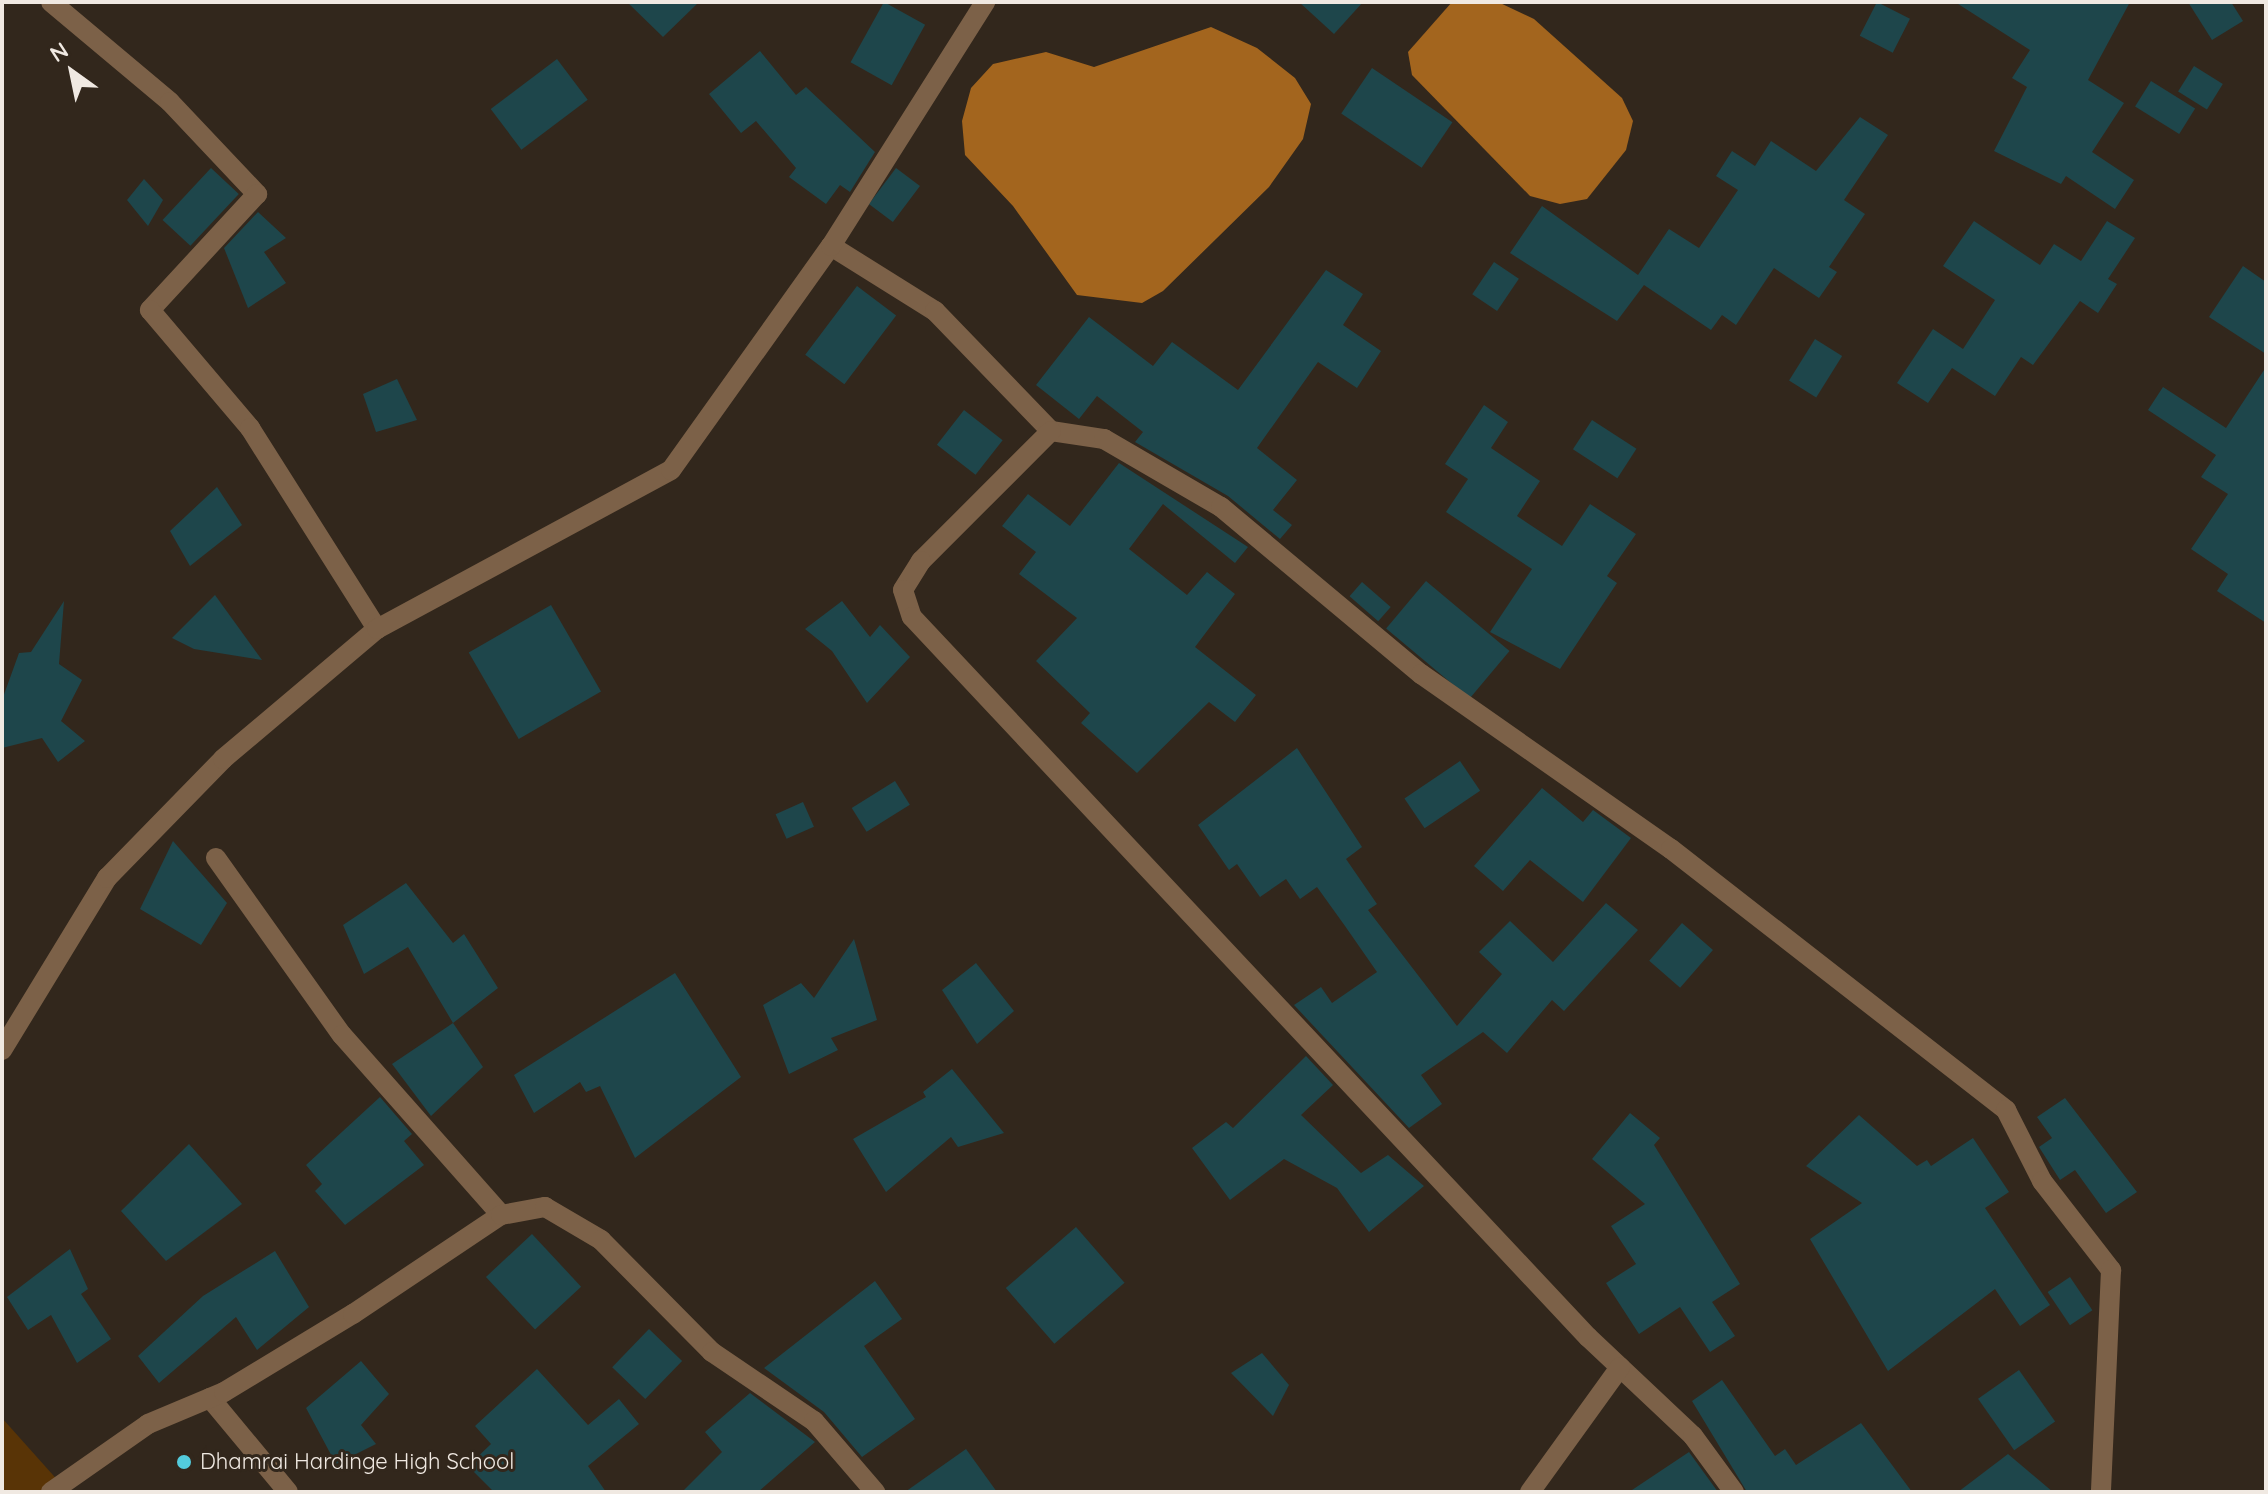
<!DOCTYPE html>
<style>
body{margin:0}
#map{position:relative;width:2268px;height:1494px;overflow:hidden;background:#32271c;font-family:Quicksand,sans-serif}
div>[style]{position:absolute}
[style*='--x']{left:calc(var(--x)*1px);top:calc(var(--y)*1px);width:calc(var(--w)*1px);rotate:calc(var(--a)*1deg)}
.green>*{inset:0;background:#593406}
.water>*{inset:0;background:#a3651e}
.building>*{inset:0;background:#1e464b;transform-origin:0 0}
.street>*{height:20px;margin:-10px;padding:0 10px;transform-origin:10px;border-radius:10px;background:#7c6148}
.dots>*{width:22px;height:22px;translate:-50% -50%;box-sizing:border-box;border:4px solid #32271c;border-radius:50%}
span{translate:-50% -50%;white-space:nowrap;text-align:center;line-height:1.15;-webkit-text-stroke:6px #32271c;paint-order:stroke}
.poi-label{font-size:22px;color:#f0e9e2}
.left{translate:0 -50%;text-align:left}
.frame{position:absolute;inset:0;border:4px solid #f0e9e2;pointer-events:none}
.north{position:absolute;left:32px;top:32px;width:80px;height:80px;-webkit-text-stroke:6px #32271c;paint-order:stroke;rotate:327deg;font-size:22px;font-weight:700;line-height:32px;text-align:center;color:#f0e9e2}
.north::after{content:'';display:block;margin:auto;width:28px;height:36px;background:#f0e9e2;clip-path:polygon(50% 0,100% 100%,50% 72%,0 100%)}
</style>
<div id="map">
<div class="green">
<div style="clip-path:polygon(2px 1418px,61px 1484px,50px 1492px,2px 1492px)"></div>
</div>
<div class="water">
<div style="clip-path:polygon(1452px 2px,1498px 2px,1534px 19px,1622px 98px,1633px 121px,1626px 150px,1587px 199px,1560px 204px,1530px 196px,1412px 75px,1408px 52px)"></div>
<div style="clip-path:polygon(1211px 27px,1257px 48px,1295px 78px,1311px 104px,1303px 139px,1269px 187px,1163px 291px,1142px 303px,1077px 295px,1013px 206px,965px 155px,962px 121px,971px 88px,993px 64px,1046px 52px,1094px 67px)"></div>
</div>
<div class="building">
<div style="clip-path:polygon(627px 2px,699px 2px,663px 37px)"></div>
<div style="left:884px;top:2px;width:47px;height:69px;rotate:29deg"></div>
<div style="clip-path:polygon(1299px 2px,1363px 2px,1334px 34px)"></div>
<div style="left:1877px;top:2px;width:37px;height:38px;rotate:27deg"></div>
<div style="clip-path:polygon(1955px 2px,2130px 2px,2088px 80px,2124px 103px,2092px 152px,2134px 180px,2115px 209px,2066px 176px,2061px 184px,1994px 151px,2027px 87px,2012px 78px,2030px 50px)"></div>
<div style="clip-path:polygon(2188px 2px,2231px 2px,2243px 21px,2212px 40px)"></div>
<div style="clip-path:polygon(760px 51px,796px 95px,806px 87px,875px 152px,850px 192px,840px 185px,826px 204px,789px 177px,796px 168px,756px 121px,741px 133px,709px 94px)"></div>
<div style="left:557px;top:59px;width:51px;height:83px;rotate:53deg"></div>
<div style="left:2194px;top:66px;width:34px;height:30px;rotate:32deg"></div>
<div style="left:1372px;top:68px;width:97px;height:55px;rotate:34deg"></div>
<div style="left:2151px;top:81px;width:52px;height:30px;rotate:32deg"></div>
<div style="clip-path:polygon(1860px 117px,1888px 135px,1844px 200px,1865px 214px,1829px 267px,1837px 272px,1819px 298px,1774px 268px,1736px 325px,1722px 315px,1711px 330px,1644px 285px,1617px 321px,1510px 253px,1542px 206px,1638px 275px,1669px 229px,1699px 248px,1738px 190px,1716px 176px,1732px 151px,1755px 166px,1771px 141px,1816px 171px)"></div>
<div style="left:211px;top:168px;width:38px;height:71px;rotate:43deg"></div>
<div style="left:896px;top:168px;width:30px;height:45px;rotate:37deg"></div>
<div style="clip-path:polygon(144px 179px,163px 200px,148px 226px,127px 200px)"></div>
<div style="clip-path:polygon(258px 212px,286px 238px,264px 252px,286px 283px,248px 308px,224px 248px)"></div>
<div style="clip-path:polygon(1974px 221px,2040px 265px,2054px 244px,2081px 261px,2107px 221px,2135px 238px,2108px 279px,2117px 284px,2098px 313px,2080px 301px,2033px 365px,2021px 357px,1995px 396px,1952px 368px,1928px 403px,1897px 383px,1933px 329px,1963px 349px,1995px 300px,1943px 266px)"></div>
<div style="left:1494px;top:262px;width:30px;height:39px;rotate:34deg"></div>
<div style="clip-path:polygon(2243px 266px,2266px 282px,2266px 354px,2209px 317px)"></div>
<div style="clip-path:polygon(1326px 270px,1363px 294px,1343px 325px,1381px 351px,1357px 388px,1318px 362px,1257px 448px,1297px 480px,1273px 510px,1292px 525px,1280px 539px,1228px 496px,1135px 442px,1143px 432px,1097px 396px,1079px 419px,1036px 385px,1089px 317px,1153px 366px,1172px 342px,1238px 390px)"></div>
<div style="left:857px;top:286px;width:49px;height:86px;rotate:37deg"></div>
<div style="left:1815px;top:339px;width:32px;height:49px;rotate:32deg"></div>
<div style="clip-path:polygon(2266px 367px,2266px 623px,2217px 591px,2228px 574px,2191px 549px,2228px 494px,2201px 477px,2216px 455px,2148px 410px,2163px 387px,2226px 428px)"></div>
<div style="clip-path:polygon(397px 379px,417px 420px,376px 432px,363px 394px)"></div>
<div style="clip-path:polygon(1484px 405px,1508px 422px,1491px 448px,1540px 481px,1517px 516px,1562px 546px,1590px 504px,1636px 534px,1607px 576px,1617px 583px,1560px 669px,1490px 632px,1532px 569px,1446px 512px,1468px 479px,1445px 464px)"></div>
<div style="left:964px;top:410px;width:49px;height:44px;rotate:38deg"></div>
<div style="left:1592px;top:420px;width:53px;height:35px;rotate:33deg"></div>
<div style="clip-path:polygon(1119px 463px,1248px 547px,1235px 563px,1163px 504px,1129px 549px,1187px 595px,1207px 572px,1235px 594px,1195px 647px,1256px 695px,1235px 722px,1209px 702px,1137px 773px,1081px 723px,1090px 713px,1036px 661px,1077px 618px,1019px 574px,1036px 552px,1002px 526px,1028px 494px,1070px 526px)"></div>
<div style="clip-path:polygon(217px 487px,242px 525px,190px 566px,170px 531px)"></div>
<div style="left:1426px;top:581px;width:109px;height:62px;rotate:40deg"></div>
<div style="left:1362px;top:582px;width:38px;height:19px;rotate:41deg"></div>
<div style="clip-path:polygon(215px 595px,262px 660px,194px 649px,172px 638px)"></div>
<div style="clip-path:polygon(64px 601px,59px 664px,82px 680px,61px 721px,85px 741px,58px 762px,42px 738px,2px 748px,2px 700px,19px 653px,31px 652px)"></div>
<div style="clip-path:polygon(842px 601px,870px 637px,880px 625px,910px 657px,867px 703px,832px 651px,805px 629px)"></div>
<div style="left:551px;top:605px;width:100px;height:95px;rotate:60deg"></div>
<div style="clip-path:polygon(1297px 748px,1362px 847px,1346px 859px,1377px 904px,1368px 910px,1457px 1026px,1502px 974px,1479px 952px,1510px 921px,1553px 962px,1606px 903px,1638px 930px,1564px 1011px,1552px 1000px,1507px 1053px,1483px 1032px,1421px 1075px,1442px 1104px,1409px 1128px,1294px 1005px,1321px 987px,1332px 1003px,1377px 972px,1345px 926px,1317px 887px,1300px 899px,1286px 879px,1260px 897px,1237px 864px,1229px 870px,1198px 825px)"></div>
<div style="left:1460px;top:761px;width:36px;height:67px;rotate:56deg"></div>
<div style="left:895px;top:781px;width:28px;height:51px;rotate:58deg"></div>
<div style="clip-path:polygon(1542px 788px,1583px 822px,1593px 810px,1631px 838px,1583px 902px,1530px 860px,1503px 891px,1474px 866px)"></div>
<div style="left:803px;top:802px;width:27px;height:30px;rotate:66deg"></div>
<div style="clip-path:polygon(173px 841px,227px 903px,201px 945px,140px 909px)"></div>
<div style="clip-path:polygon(406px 883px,453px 943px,464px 934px,498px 988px,453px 1023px,408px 947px,364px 974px,343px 925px)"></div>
<div style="left:1682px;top:923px;width:41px;height:50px;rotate:41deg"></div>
<div style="clip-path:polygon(854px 939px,877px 1020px,831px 1038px,838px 1050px,789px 1074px,763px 1005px,801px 983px,814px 998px)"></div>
<div style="clip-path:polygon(976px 963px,1014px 1011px,977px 1044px,942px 990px)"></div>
<div style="clip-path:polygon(675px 973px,741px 1077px,635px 1158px,600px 1086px,586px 1092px,580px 1082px,534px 1113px,514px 1075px)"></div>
<div style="clip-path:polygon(453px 1023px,483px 1067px,431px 1116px,392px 1064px)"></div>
<div style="clip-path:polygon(1306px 1056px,1333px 1085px,1301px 1115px,1361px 1173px,1388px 1155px,1424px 1186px,1369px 1232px,1337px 1188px,1284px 1159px,1230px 1200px,1192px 1148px,1226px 1122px,1233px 1128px)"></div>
<div style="clip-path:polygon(952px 1069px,1004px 1133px,958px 1147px,951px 1137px,886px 1192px,853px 1139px,926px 1097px,923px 1092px)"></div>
<div style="clip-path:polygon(380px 1097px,412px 1134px,404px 1141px,424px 1165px,345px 1225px,315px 1191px,322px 1184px,306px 1165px)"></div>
<div style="clip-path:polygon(2065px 1098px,2137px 1192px,2106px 1213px,2075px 1170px,2060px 1180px,2039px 1147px,2052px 1138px,2037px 1117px)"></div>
<div style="clip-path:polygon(1630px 1113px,1660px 1138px,1654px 1145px,1740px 1284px,1712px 1302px,1735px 1336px,1710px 1352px,1680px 1307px,1639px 1334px,1606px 1283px,1636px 1264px,1611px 1226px,1645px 1204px,1592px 1159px)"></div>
<div style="clip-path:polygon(1859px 1115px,1917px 1166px,1927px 1160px,1931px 1166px,1973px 1138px,2009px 1192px,1985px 1208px,2050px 1305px,2020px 1326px,1995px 1289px,1888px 1371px,1810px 1239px,1862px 1203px,1806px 1166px)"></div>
<div style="clip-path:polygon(189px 1144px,242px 1204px,166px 1261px,121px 1211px)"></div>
<div style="left:1076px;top:1227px;width:74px;height:93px;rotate:49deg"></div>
<div style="left:532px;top:1234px;width:72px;height:63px;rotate:47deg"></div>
<div style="clip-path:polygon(70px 1249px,88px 1289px,81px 1294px,111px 1339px,77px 1363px,51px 1315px,28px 1330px,7px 1297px)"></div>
<div style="clip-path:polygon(275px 1251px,309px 1307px,257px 1350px,236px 1317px,159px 1383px,138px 1356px,203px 1296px)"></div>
<div style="left:2070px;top:1277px;width:40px;height:27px;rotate:56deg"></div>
<div style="clip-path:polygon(875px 1281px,902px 1319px,864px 1346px,915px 1419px,862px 1457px,824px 1412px,764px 1368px)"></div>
<div style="left:649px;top:1329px;width:46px;height:53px;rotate:44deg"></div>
<div style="clip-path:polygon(1262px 1353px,1289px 1385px,1273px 1416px,1231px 1373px)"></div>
<div style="clip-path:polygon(361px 1361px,389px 1394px,361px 1425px,376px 1444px,336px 1464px,306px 1408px)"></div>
<div style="clip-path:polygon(537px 1369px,588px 1425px,619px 1399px,639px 1424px,588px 1466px,606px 1492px,494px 1492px,468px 1466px,491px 1444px,475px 1426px)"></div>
<div style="left:2019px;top:1370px;width:63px;height:50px;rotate:55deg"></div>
<div style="clip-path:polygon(1722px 1380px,1775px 1456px,1785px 1449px,1796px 1465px,1861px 1423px,1912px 1492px,1747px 1492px,1692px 1401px)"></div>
<div style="clip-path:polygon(750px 1393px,815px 1442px,758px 1492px,682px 1492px,722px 1452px,705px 1432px)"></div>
<div style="clip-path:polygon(966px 1449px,997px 1492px,905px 1492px)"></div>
<div style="clip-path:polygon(1689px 1452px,1718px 1492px,1629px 1492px)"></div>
<div style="clip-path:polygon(2008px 1454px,2053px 1492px,1958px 1492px)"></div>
</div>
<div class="street">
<div style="--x:51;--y:2;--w:155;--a:40"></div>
<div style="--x:170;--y:102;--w:127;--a:46.6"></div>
<div style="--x:257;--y:194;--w:158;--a:132.7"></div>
<div style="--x:150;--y:310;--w:155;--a:49.7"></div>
<div style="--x:250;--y:428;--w:238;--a:57.7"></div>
<div style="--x:831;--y:246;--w:123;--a:32"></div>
<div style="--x:935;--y:311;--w:167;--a:46"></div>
<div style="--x:1051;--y:431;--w:54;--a:8.6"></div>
<div style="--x:1104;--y:439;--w:135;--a:30.2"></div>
<div style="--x:1221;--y:507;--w:261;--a:39.9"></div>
<div style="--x:1421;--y:674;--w:305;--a:35"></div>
<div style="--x:1671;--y:849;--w:425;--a:37.9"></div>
<div style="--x:2006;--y:1110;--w:80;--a:63.1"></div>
<div style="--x:2042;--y:1181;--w:113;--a:52.2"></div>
<div style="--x:2111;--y:1270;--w:222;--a:92.6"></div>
<div style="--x:1051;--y:431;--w:184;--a:135"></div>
<div style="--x:921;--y:561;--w:34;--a:122"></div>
<div style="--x:903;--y:590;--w:28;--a:72"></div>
<div style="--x:912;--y:617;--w:988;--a:46.81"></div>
<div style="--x:1588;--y:1337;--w:144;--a:43.3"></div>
<div style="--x:1693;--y:1436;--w:69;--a:53.8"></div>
<div style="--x:216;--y:858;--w:217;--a:54.6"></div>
<div style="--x:342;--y:1035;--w:240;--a:48.5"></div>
<div style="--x:2;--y:1050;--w:202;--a:-58.6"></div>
<div style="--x:107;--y:878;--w:166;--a:-45.7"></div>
<div style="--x:223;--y:759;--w:202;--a:-40.2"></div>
<div style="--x:377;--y:629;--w:334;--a:-28.4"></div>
<div style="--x:671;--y:470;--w:275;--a:-54.5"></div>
<div style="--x:831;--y:246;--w:289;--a:-57.7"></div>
<div style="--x:210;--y:1398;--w:122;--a:50.3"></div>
<div style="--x:51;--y:1492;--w:118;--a:-35"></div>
<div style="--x:148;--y:1424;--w:82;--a:-22.8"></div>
<div style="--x:224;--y:1392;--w:151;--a:-31.2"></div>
<div style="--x:353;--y:1314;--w:178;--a:-33.8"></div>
<div style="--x:501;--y:1215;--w:45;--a:-10.3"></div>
<div style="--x:545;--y:1207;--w:65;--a:30.5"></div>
<div style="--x:601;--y:1240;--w:158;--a:45.3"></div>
<div style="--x:712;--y:1352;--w:123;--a:34.1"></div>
<div style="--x:814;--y:1421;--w:94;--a:49.3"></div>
<div style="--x:1530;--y:1492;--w:154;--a:-54.2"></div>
</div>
<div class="dots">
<div style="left:184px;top:1462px;background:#53cbdc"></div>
</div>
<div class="poi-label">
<span class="left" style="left:200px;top:1462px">Dhamrai Hardinge High School</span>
</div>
<div class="frame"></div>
<div class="north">N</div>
</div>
